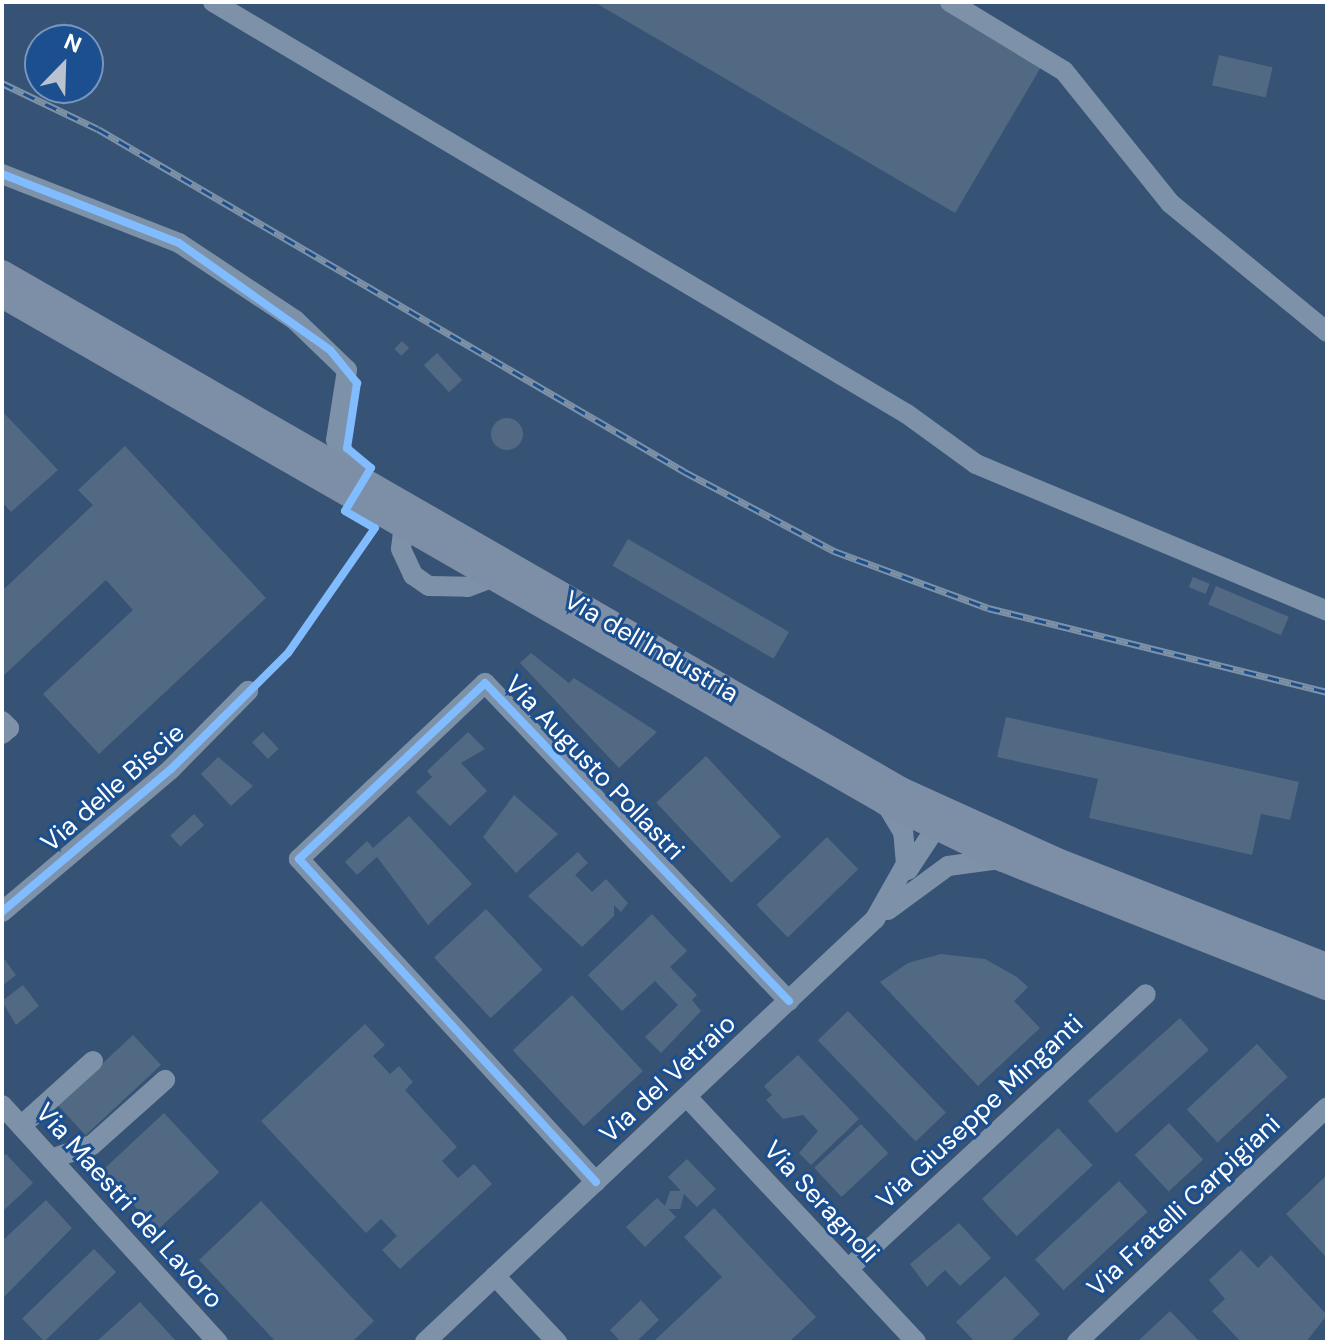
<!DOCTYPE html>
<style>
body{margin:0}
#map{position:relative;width:1329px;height:1344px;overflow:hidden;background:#365274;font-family:"DM Sans",sans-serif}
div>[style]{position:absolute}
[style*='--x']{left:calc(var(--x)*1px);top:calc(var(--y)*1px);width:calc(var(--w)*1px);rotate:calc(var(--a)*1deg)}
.building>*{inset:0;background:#526984;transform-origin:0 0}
.round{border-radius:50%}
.minor>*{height:20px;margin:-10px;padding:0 10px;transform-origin:10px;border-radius:10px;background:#7d92a8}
.major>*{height:26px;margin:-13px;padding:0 13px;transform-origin:13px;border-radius:13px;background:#7d8ea7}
.rail>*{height:7px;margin-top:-3.5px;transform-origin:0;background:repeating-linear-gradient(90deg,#1b4f8f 0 12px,#7e92a7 0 24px);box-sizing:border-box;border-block:2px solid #7e92a7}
.cycleway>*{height:8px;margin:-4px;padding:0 4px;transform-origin:4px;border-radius:4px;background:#80bcff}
span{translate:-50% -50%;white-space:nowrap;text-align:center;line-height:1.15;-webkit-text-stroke:6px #1b4f8f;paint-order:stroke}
.street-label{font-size:26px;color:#fff}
.frame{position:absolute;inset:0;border:4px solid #fff;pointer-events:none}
.north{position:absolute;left:24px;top:24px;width:80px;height:80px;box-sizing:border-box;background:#1b4f8f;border:2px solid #7695bc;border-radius:50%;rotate:23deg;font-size:22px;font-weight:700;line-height:32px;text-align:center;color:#fff}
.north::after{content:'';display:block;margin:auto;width:28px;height:36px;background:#b9c2ce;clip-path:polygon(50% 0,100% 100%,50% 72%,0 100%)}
</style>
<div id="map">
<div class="building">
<div style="clip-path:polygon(594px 2px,941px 2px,1044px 62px,955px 213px)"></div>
<div style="left:1219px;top:55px;width:55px;height:31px;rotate:13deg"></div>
<div style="left:402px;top:341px;width:10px;height:11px;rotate:45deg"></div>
<div style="left:437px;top:353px;width:37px;height:18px;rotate:47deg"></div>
<div style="clip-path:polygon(2px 411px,58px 470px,11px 512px,2px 502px)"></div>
<div class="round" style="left:491px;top:418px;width:32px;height:32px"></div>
<div style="clip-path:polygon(125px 446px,266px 598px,99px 754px,43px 694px,133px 610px,106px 580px,2px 677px,2px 591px,93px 505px,78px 490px)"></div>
<div style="left:628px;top:539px;width:186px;height:31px;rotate:30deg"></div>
<div style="left:1193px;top:577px;width:18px;height:11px;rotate:22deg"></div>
<div style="left:1216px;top:586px;width:79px;height:20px;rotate:23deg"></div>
<div style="clip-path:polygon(531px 653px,569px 683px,574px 678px,657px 732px,619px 768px,520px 663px)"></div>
<div style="clip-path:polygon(1006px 717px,1299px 782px,1290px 820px,1261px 814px,1252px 855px,1089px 818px,1098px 779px,997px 757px)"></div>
<div style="left:263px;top:732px;width:23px;height:15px;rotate:47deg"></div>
<div style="clip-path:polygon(468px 732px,485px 749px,461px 763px,487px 791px,450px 826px,416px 792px,432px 777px,427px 771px)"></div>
<div style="left:706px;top:756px;width:110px;height:68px;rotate:47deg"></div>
<div style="clip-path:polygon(218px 757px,253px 786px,231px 806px,201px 774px)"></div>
<div style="clip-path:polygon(514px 795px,558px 834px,516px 873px,483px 837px)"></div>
<div style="left:194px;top:814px;width:15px;height:32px;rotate:48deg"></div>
<div style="clip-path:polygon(409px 816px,472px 884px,428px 925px,377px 857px,357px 875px,345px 862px,367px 841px,373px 848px)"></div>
<div style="left:827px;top:837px;width:45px;height:98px;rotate:46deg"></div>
<div style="clip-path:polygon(578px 852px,588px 863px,575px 875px,592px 892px,606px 879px,628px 903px,621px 912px,614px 905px,614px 916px,582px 947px,528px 896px)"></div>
<div style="left:486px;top:909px;width:83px;height:71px;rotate:47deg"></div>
<div style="clip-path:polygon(652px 914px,687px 951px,670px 967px,697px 995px,692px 1000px,701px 1011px,661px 1053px,645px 1037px,678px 1005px,655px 981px,622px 1011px,588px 975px)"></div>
<div style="clip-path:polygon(941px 954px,985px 959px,1017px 977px,1028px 987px,1014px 1001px,1040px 1028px,978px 1086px,880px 982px,908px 963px)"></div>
<div style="clip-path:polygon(2px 956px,16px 975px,2px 986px)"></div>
<div style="clip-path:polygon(23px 985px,39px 1006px,16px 1025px,2px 1001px)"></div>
<div style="left:572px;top:995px;width:104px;height:81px;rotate:47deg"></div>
<div style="left:848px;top:1011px;width:141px;height:42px;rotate:46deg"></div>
<div style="left:1180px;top:1018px;width:43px;height:124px;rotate:48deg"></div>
<div style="clip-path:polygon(365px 1024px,385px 1045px,373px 1056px,390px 1074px,399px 1066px,413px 1082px,405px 1090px,457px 1147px,442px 1161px,458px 1178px,474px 1164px,492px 1184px,400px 1269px,382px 1250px,397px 1236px,381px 1219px,366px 1233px,261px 1121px)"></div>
<div style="left:133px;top:1035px;width:41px;height:103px;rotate:47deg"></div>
<div style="left:1257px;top:1044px;width:45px;height:96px;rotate:47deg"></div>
<div style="clip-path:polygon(798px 1055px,859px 1119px,811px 1165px,799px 1153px,818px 1131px,803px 1115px,783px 1119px,766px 1100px,772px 1095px,764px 1086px)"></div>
<div style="left:164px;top:1113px;width:81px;height:85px;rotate:47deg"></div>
<div style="left:1169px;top:1123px;width:50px;height:47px;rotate:47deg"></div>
<div style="left:861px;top:1124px;width:40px;height:64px;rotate:47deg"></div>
<div style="left:1058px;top:1128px;width:51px;height:104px;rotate:47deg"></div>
<div style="clip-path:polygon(6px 1154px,33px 1183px,2px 1212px,2px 1157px)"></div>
<div style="clip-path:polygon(687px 1159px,716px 1189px,697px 1207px,684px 1194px,680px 1209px,668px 1209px,676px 1217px,645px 1247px,626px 1227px,657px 1198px,665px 1206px,670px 1191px,681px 1191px,668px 1177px)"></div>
<div style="clip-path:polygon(1327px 1175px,1327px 1258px,1286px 1214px)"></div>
<div style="left:1119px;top:1181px;width:42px;height:115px;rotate:47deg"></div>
<div style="clip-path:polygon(46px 1200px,72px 1228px,4px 1297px,2px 1241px)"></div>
<div style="clip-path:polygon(261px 1201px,374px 1321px,352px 1342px,276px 1342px,199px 1260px)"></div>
<div style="clip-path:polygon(714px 1208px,816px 1317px,789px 1342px,653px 1342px,722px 1277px,684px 1237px)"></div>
<div style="clip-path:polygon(959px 1223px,991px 1258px,960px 1286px,945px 1270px,927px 1287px,910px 1264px)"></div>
<div style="left:94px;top:1249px;width:32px;height:100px;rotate:46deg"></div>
<div style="clip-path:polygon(1241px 1250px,1258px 1268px,1271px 1255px,1327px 1315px,1306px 1342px,1241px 1342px,1212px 1311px,1225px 1299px,1209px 1280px)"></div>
<div style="clip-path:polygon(1005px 1276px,1040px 1314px,1010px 1342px,975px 1342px,956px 1322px)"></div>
<div style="clip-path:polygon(641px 1300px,659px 1320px,636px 1342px,621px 1342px,610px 1330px)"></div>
<div style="clip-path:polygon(140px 1302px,177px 1342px,96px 1342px)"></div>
<div style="clip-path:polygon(1170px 1311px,1200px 1342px,1137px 1342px)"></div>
</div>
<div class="minor">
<div style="--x:213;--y:2;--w:807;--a:30.7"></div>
<div style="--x:907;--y:414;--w:85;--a:35.9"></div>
<div style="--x:976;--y:464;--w:381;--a:22.7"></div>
<div style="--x:950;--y:2;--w:133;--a:31.2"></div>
<div style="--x:1064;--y:71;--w:169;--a:51.2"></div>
<div style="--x:1170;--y:203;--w:203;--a:39.4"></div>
<div style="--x:2;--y:174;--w:190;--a:21.3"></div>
<div style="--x:179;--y:243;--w:139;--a:33.6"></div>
<div style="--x:295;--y:320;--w:72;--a:43.9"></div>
<div style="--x:347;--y:370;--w:71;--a:98.9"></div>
<div style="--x:336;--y:440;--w:37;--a:59"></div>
<div style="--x:404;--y:524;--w:25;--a:97"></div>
<div style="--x:401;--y:549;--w:29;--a:65"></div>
<div style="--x:413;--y:575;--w:19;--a:35"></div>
<div style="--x:429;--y:586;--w:39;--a:1"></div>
<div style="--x:468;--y:587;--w:28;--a:-21"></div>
<div style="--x:2;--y:721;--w:10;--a:45"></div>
<div style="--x:9;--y:728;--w:9;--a:139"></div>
<div style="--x:908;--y:870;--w:64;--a:-56.6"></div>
<div style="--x:888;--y:910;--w:74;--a:-36.3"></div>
<div style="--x:948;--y:866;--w:52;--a:-7.7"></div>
<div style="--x:2;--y:912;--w:221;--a:-40.2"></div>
<div style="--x:171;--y:769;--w:110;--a:-45.4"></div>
<div style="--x:687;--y:1097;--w:335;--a:46.9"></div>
<div style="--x:2;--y:1105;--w:321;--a:47.7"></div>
<div style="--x:21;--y:1126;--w:97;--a:-42.1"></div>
<div style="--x:51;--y:1159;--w:43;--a:-18.9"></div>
<div style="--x:92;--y:1145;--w:98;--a:-41.7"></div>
<div style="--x:596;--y:1182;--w:439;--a:-132.6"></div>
<div style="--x:299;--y:859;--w:256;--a:-43.4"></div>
<div style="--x:485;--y:683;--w:440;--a:46.3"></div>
<div style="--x:848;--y:1269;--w:405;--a:-42.7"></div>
<div style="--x:495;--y:1276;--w:91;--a:46.8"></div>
<div style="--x:425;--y:1342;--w:618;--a:-43.23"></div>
<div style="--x:875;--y:919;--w:63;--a:-60.6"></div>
<div style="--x:906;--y:864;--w:32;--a:-95"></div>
<div style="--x:903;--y:832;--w:35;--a:-121"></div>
<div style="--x:1077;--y:1342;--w:343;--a:-43.2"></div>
</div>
<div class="major">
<div style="--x:2;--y:273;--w:1037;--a:29.9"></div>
<div style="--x:901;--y:790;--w:169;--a:24.4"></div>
<div style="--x:1055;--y:860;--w:292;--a:21.3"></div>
<div style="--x:2;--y:295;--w:1018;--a:29.86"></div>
<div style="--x:885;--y:802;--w:131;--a:25.8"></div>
<div style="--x:1003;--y:859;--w:348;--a:21.6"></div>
</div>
<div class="rail">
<div style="--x:2;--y:83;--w:106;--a:25.6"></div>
<div style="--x:98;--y:129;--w:680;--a:30.3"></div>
<div style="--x:685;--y:472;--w:169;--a:27.9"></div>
<div style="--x:834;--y:551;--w:164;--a:20.3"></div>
<div style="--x:988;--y:608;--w:349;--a:13.9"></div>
</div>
<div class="cycleway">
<div style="--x:2;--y:174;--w:190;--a:21.3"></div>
<div style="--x:179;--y:243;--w:185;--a:35.3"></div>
<div style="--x:330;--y:350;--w:43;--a:50.7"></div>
<div style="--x:357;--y:383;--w:66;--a:98.7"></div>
<div style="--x:347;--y:448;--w:31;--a:40"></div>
<div style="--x:371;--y:468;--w:50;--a:121.2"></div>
<div style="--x:345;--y:511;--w:34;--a:30"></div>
<div style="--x:375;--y:528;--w:152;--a:124.8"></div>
<div style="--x:288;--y:653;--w:165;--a:135.2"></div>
<div style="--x:171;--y:769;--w:221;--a:139.8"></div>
<div style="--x:596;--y:1182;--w:439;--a:-132.6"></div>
<div style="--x:299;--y:859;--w:256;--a:-43.4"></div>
<div style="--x:485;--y:683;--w:440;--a:46.3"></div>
</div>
<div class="street-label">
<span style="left:651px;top:647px;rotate:30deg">Via dell'Industria</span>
<span style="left:594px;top:768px;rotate:46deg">Via Augusto Pollastri</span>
<span style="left:113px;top:788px;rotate:-41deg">Via delle Biscie</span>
<span style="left:668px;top:1079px;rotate:-43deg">Via del Vetraio</span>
<span style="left:980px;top:1112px;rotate:-43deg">Via Giuseppe Minganti</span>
<span style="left:821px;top:1202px;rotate:47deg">Via Seragnoli</span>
<span style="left:129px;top:1206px;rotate:48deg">Via Maestri del Lavoro</span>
<span style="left:1184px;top:1206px;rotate:-43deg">Via Fratelli Carpigiani</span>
</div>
<div class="frame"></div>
<div class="north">N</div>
</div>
